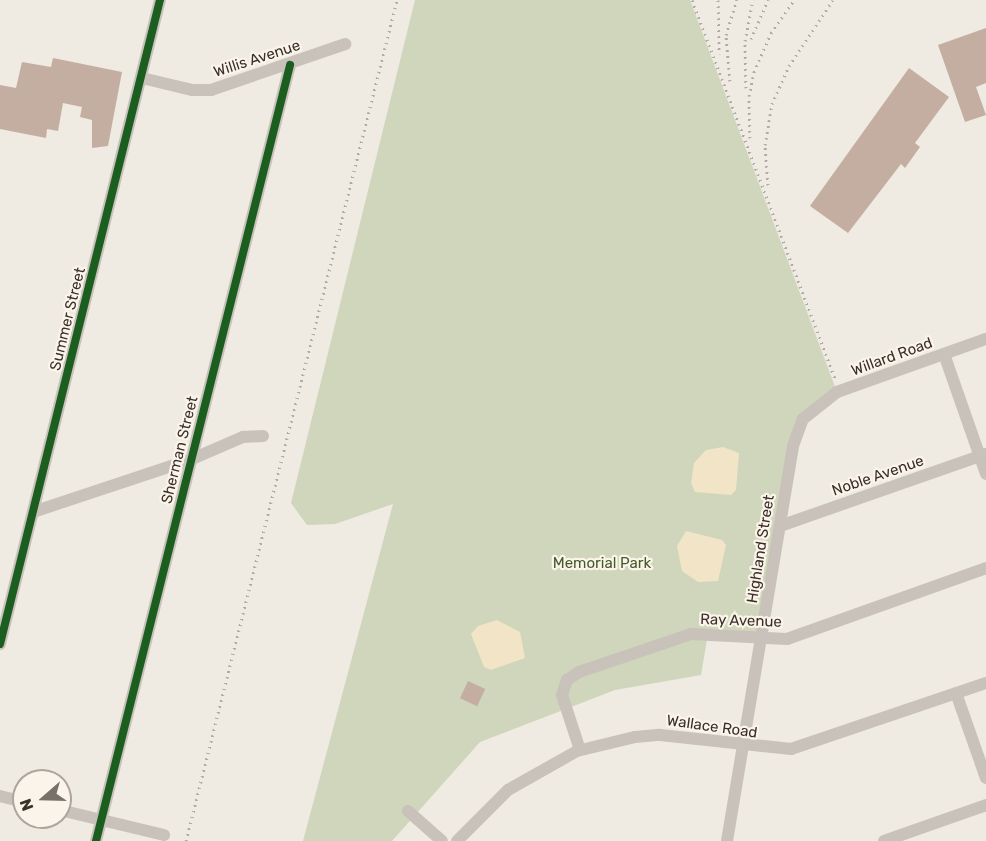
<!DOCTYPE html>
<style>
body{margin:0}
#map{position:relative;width:986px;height:841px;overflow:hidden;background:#efeae2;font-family:Rubik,sans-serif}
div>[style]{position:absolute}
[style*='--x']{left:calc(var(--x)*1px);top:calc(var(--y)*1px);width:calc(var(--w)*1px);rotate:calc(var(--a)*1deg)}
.green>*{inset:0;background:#cfd6bb}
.sand>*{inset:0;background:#f1e4c7}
.building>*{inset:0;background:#c4aea2;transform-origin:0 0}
.minor>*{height:12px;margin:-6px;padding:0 6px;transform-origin:6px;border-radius:6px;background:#c9c2bb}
.rail>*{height:3px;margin-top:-1.5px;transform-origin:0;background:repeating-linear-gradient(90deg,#b0aba6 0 1.5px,transparent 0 6px)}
.cycleway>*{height:8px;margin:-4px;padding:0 4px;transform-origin:4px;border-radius:4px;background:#1b5e20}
span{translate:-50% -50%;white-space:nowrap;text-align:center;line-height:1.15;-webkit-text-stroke:4.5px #fbf4ea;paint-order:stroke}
.street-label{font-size:15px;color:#3a2f29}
.park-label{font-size:15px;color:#465a2a}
.north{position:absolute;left:12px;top:769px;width:60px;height:60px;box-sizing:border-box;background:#fbf4ea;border:2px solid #aea59d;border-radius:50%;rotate:250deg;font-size:16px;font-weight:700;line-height:24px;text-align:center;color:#3a2f29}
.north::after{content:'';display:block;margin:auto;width:21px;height:27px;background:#79706a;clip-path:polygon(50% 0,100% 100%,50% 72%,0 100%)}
</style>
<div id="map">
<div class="green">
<div style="clip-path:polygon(415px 0,690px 0,837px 392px,803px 419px,761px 639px,708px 633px,701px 675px,615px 690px,480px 742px,392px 841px,303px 841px,393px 504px,335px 524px,307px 525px,291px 503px)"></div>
</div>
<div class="sand">
<div style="clip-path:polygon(723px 447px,739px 453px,736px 490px,731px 495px,695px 492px,691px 483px,694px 463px,706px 450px)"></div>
<div style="clip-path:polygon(686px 531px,722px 540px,726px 545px,718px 581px,698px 582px,682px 571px,677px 546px)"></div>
<div style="clip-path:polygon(497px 620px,520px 632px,525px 658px,491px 670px,484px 667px,471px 634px,478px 626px)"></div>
</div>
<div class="building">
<div style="clip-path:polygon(986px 28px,986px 83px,976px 87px,986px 115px,965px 122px,938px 45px)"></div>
<div style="clip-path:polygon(53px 58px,122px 72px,108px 146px,92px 148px,92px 120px,80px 117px,82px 107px,63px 103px,58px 131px,47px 129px,46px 138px,0 129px,0 85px,16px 88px,22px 62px,51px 67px)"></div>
<div style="clip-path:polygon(909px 68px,949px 97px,915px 143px,920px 147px,905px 168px,901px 164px,848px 233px,810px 206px)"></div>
<div style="left:468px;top:681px;width:19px;height:19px;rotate:25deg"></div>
</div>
<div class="minor">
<div style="--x:142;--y:78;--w:51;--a:13.5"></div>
<div style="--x:192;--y:90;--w:19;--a:0"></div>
<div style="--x:211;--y:90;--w:142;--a:-18.9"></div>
<div style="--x:944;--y:354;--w:127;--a:70.7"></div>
<div style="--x:33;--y:512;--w:168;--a:-18.4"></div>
<div style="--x:192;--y:459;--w:56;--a:-23.3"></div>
<div style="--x:243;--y:437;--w:20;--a:-3"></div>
<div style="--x:780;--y:526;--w:218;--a:-19.3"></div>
<div style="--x:0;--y:644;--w:664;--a:-76.05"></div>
<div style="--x:956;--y:693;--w:90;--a:70.6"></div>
<div style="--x:580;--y:750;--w:58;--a:-108.1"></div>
<div style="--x:562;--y:695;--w:16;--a:-72"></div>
<div style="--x:567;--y:680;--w:14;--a:-34"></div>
<div style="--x:579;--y:672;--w:118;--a:-18.7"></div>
<div style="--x:691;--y:634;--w:96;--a:3"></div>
<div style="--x:787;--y:639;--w:211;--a:-19.6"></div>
<div style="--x:0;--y:796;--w:25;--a:14"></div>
<div style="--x:60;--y:810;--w:107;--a:13.5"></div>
<div style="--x:408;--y:811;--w:45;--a:41.4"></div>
<div style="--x:96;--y:841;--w:800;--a:-75.96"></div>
<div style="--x:457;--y:841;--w:72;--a:-45"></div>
<div style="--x:508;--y:790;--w:79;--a:-29.5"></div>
<div style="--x:577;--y:751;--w:60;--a:-13.6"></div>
<div style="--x:635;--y:737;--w:25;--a:-5"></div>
<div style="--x:660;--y:735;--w:132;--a:6.1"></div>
<div style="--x:791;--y:749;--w:206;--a:-18.7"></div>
<div style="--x:727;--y:841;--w:400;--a:-80.5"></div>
<div style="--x:793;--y:446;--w:29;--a:-70"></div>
<div style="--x:803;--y:419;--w:43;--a:-38.5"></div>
<div style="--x:837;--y:392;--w:158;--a:-19.6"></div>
<div style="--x:884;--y:841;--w:108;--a:-19.4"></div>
</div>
<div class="rail">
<div style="--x:692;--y:0;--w:404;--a:69.3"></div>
<div style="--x:718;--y:0;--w:54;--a:88.9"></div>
<div style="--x:751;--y:39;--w:43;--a:-66.4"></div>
<div style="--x:730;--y:81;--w:46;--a:-95"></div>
<div style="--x:726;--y:35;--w:37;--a:-73"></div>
<div style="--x:746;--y:88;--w:47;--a:-91.2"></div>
<div style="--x:745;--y:41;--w:42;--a:-79"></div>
<div style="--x:750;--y:138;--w:42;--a:-91.4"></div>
<div style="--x:749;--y:96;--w:25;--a:-78"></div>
<div style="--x:754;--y:72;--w:43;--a:-66.4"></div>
<div style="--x:771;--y:33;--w:40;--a:-55.1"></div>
<div style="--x:768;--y:185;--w:40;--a:-94.3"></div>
<div style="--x:765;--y:145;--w:42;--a:-80.3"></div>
<div style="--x:772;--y:104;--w:42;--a:-65.9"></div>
<div style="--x:789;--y:66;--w:79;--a:-56.3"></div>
<div style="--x:186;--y:841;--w:867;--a:-75.92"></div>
</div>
<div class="cycleway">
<div style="--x:0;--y:644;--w:664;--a:-76.05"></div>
<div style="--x:96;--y:841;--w:800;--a:-75.96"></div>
</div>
<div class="street-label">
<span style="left:257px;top:59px;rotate:-18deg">Willis Avenue</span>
<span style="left:68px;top:319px;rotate:-76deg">Summer Street</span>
<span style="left:892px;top:357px;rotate:-20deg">Willard Road</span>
<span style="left:180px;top:450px;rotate:-76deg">Sherman Street</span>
<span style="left:878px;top:476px;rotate:-19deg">Noble Avenue</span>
<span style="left:761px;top:549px;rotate:-81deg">Highland Street</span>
<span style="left:741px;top:621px;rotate:2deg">Ray Avenue</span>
<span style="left:712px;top:727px;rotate:8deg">Wallace Road</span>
</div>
<div class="park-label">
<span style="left:602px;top:564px">Memorial Park</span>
</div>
<div class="north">N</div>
</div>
